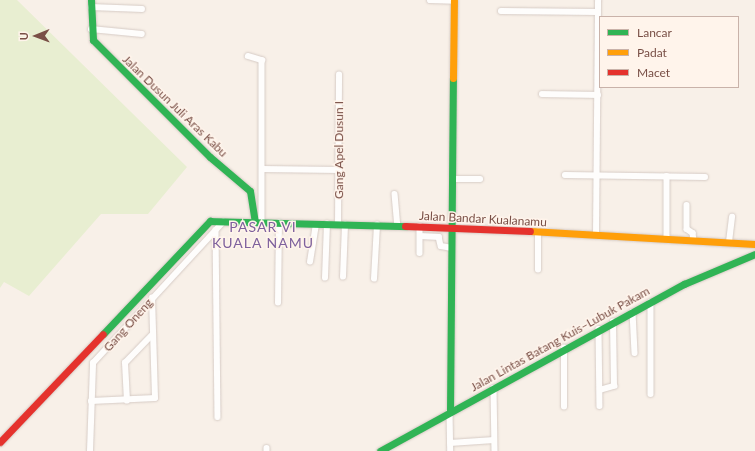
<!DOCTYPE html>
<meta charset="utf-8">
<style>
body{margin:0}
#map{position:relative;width:755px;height:451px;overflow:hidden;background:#f8f0e8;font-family:Lato,sans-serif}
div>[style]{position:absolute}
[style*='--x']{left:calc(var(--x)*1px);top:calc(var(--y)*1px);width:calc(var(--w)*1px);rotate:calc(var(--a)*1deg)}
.green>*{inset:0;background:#e8eed1}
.roads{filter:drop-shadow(0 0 1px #d6cbc5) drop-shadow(0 0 1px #d6cbc5)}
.street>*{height:5.5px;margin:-2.75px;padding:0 2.75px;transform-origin:2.75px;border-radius:2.75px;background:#fefdfc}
.fast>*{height:7px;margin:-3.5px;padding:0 3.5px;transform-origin:3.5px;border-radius:3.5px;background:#30b455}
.slow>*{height:7px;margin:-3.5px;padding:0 3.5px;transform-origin:3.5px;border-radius:3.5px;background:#ff9f0a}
.jam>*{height:7px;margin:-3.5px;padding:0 3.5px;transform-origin:3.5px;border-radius:3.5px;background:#e5322d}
span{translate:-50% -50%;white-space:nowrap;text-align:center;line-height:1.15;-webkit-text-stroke:3px #fff4eb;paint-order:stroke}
.street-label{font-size:12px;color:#794f46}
.quarter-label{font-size:14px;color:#7e619d;letter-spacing:1px}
.legend{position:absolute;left:599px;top:16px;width:140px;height:72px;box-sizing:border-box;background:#fff4eb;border:1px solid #c9b2a9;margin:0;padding:5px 7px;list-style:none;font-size:12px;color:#794f46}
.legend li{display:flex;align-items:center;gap:8px;height:20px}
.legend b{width:20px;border:1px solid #c9b2a9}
.north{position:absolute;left:16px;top:16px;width:40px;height:40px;-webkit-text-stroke:3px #fff4eb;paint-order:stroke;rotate:269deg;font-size:11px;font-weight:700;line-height:16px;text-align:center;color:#794f46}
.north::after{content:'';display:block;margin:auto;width:14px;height:18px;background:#794f46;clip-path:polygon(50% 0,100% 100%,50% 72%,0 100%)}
</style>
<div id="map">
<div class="green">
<div style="clip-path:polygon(0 0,17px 0,187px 167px,148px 214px,101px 214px,29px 296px,4px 282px,0 288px)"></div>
</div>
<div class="roads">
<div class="street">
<div style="--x:430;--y:0;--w:24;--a:2"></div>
<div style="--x:91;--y:7;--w:51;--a:2.2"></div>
<div style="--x:501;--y:11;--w:97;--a:0.6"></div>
<div style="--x:91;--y:29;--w:51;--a:5.6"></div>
<div style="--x:248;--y:56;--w:15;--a:16"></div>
<div style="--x:262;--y:60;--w:162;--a:90"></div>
<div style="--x:542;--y:94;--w:56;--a:1"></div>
<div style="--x:262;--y:169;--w:77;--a:0.7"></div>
<div style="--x:565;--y:175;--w:140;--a:0.8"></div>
<div style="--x:667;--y:176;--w:63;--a:90"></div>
<div style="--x:452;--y:179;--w:28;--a:0"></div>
<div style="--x:395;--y:194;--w:32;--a:85"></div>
<div style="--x:687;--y:205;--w:24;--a:90"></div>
<div style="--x:687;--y:229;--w:7;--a:34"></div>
<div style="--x:693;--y:233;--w:8;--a:83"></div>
<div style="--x:338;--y:225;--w:150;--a:-89.6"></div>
<div style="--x:420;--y:226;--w:27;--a:90"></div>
<div style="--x:216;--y:230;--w:187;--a:89.4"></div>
<div style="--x:596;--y:235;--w:235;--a:-89.5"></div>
<div style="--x:420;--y:236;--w:19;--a:3"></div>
<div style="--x:439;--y:237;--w:9;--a:77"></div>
<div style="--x:441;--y:246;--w:11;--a:10"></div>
<div style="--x:729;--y:242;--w:25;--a:-83"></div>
<div style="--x:310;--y:262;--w:38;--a:-81"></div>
<div style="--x:538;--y:270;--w:38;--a:-90"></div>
<div style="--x:343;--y:277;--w:52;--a:-87.8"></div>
<div style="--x:325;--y:278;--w:54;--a:-87.9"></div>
<div style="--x:374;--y:279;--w:54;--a:-86.8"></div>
<div style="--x:651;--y:302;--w:92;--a:90"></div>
<div style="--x:278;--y:303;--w:80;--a:-89.3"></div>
<div style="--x:633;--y:312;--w:41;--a:87.2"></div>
<div style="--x:599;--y:329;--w:77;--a:89.3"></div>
<div style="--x:494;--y:388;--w:63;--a:89.1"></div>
<div style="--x:600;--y:390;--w:15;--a:-16"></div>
<div style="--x:614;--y:386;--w:64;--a:-90.9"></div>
<div style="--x:91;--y:401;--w:64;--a:-2.7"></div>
<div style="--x:155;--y:398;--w:100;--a:-91.7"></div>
<div style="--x:127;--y:401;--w:38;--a:-93"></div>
<div style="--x:125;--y:363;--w:40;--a:-46"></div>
<div style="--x:564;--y:407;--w:59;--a:-90"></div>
<div style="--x:450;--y:412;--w:39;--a:89"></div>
<div style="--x:450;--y:443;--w:44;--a:-3.9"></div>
<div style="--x:267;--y:448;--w:3;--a:90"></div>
<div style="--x:90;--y:451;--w:88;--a:-88"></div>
<div style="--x:93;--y:363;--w:192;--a:-47.3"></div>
</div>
<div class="fast">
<div style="--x:91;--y:0;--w:40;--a:87.1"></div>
<div style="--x:93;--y:40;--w:165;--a:45"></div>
<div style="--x:210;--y:157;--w:52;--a:40.4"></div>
<div style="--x:250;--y:191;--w:31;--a:81"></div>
<div style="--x:103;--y:334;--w:156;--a:-46.6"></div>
<div style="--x:210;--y:221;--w:195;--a:1.5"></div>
<div style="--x:450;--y:412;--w:334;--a:-89.5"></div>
<div style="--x:380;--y:451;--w:347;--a:-28.8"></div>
<div style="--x:684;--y:284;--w:77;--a:-22.9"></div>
</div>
<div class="slow">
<div style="--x:453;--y:78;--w:78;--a:-89.3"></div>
<div style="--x:530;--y:231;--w:225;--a:3.3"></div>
</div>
<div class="jam">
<div style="--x:405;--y:226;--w:125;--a:2.3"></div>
<div style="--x:0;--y:442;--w:149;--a:-46.4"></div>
</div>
</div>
<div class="street-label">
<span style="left:175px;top:106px;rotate:44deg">Jalan Dusun Juli Aras Kabu</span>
<span style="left:339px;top:150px;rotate:-90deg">Gang Apel Dusun I</span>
<span style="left:483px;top:219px;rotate:3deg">Jalan Bandar Kualanamu</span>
<span style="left:128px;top:325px;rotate:-48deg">Gang Oneng</span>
<span style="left:560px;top:339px;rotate:-29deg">Jalan Lintas Batang Kuis–Lubuk Pakam</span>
</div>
<div class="quarter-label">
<span style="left:263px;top:235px">PASAR VI<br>KUALA NAMU</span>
</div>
<ul class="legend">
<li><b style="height:5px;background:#30b455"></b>Lancar</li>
<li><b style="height:5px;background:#ff9f0a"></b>Padat</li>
<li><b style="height:5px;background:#e5322d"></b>Macet</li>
</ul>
<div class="north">U</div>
</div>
